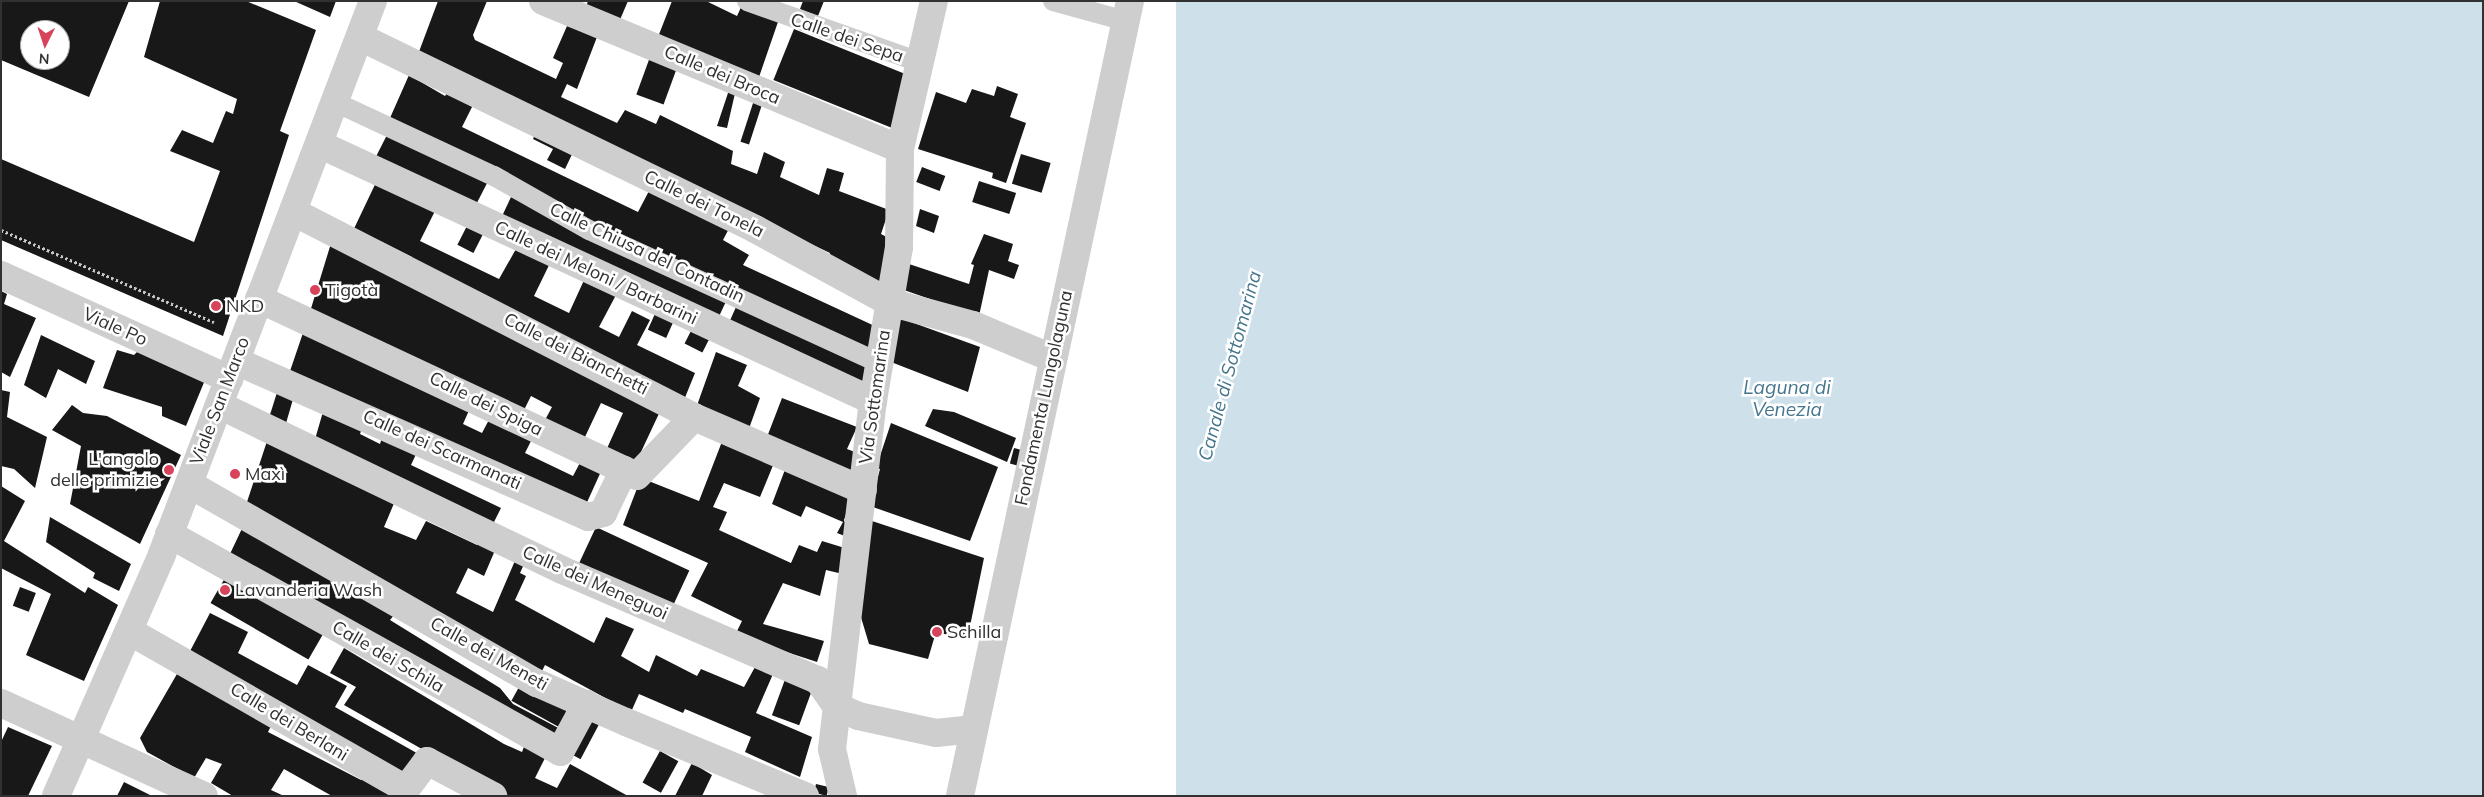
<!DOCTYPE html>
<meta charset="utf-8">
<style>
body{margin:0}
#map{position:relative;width:2484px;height:797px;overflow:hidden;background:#fff;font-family:Mulish,sans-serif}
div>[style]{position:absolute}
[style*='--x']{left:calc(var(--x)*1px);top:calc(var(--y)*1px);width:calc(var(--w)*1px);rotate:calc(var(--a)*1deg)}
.water>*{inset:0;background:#cee1ea;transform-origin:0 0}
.building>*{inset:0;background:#181818;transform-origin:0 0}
.path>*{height:3px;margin-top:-1.5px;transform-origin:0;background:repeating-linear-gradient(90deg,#c8c8c8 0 2.5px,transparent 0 5px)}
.service>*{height:20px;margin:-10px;padding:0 10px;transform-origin:10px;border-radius:10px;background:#cecece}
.pedestrian>*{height:28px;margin:-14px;padding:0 14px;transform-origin:14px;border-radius:14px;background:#cecece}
.minor>*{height:28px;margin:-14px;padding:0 14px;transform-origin:14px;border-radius:14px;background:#cecece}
.tertiary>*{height:28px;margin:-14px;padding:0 14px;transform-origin:14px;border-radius:14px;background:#cecece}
.dots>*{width:14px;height:14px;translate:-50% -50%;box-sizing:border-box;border:2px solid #fff;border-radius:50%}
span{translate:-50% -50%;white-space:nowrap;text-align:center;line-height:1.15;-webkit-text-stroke:5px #fff;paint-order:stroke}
.street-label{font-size:18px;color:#313131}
.poi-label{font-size:18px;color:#313131}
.left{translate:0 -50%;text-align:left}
.right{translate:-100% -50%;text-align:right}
.water-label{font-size:19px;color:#45768d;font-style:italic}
.frame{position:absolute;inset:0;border:2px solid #313131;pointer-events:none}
.north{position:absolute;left:20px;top:20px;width:50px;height:50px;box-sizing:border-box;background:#fff;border:1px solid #adadad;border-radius:50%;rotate:184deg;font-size:14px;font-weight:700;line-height:20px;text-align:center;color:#313131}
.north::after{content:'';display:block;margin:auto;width:18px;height:22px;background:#d7435a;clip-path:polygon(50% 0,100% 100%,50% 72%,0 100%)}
</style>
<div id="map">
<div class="water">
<div style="left:1176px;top:1px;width:1307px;height:813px"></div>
</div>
<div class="building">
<div style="clip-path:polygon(evenodd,1px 1px,129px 1px,89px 97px,1px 60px,1px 1px,30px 30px,60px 30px,60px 60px,30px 60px,30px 30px)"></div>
<div style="clip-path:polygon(160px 1px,246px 1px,316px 30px,280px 131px,289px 135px,223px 336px,1px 240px,1px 159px,194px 242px,220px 171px,170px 151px,182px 130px,213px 143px,226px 111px,233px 114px,237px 99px,144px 57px)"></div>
<div style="clip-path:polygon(294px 1px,336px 1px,330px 17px)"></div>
<div style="clip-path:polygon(438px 1px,487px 1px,473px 35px,475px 40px,556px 79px,563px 63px,553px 58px,567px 26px,597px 37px,577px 89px,567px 84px,561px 97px,617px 123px,625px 110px,656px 124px,660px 115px,733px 151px,731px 164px,757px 174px,764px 152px,785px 162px,780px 177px,819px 195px,827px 168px,844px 173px,839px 191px,889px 210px,881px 234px,894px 241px,880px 285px,829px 258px,830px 253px,417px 57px)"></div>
<div style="clip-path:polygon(588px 1px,628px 1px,619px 22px,585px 10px)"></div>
<div style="clip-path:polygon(672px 1px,706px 1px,737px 16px,742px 5px,779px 19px,759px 77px,658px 37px)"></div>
<div style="clip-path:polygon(803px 1px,824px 1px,818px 16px,800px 9px)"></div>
<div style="left:794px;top:29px;width:130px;height:55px;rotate:22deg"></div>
<div style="left:650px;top:57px;width:29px;height:40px;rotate:20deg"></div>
<div style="clip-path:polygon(409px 75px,445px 96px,453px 85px,477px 97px,462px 127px,638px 212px,650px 189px,733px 221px,723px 240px,749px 255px,743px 265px,879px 328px,869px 352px,624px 237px,390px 118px)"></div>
<div style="clip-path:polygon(997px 86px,1018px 94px,1010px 117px,1026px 123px,1006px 183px,992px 178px,993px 173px,918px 149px,936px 92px,966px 103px,972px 89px,994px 96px)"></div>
<div style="clip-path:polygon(730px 87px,736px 89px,727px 128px,717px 126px)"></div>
<div style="left:755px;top:97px;width:9px;height:47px;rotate:18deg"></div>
<div style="clip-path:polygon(538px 127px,577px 144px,565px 169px,547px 160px,553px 149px,533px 139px)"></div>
<div style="left:389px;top:131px;width:111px;height:28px;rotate:27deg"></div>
<div style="left:1021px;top:154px;width:31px;height:31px;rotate:17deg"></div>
<div style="left:922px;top:167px;width:25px;height:16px;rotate:21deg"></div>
<div style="clip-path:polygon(380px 174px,439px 203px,420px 241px,499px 279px,520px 242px,553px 257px,534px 296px,569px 313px,585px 278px,616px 295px,599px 327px,619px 337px,632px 311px,650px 320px,637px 345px,695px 373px,684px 400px,408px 265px,412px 257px,380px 241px,351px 235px)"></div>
<div style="left:979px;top:181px;width:39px;height:22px;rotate:18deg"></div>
<div style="left:511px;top:197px;width:239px;height:23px;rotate:25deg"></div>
<div style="clip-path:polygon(920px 209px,939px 216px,934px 233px,916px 226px)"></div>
<div style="left:471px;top:218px;width:18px;height:30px;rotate:27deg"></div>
<div style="clip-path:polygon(984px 234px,1013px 244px,1008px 261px,1019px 265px,1014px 279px,989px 270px,979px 316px,901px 289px,909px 264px,969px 284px,974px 265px,971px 264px)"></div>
<div style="clip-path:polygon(332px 240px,663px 405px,633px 469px,604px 455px,623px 413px,601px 403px,584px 439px,545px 420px,552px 407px,531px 396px,521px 416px,309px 315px)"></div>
<div style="clip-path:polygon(1px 291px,7px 294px,4px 304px,36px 318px,10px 377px,1px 372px)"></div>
<div style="left:658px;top:307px;width:20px;height:25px;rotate:24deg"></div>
<div style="left:736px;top:307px;width:149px;height:24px;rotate:24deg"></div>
<div style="clip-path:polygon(900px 318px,980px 347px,968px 392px,891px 362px)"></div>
<div style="left:695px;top:323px;width:20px;height:23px;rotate:27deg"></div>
<div style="clip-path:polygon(306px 324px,471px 406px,463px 424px,482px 433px,491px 416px,534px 435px,525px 453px,573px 476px,583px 457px,603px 467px,584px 509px,288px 377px)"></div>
<div style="clip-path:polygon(41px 335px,95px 361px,86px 384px,58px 369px,46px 398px,24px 385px)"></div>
<div style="clip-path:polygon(117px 350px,134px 355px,138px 351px,205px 380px,186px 426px,162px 416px,162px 407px,103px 388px)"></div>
<div style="clip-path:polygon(716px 352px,747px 365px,738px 386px,760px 398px,747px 434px,695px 411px)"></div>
<div style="clip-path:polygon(280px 383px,296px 389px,284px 430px,268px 421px)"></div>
<div style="clip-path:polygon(1px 390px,10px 392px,7px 417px,47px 437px,35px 488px,14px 469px,1px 466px)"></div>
<div style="clip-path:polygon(782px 398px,857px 427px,847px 449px,860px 454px,854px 474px,767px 437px)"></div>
<div style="clip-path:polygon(72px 405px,83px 413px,107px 416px,181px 455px,140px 544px,70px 504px,81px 446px,52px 430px)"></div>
<div style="clip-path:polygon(325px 405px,365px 420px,360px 434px,380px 444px,383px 434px,418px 450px,411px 465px,501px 508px,490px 530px,313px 446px)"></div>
<div style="clip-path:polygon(933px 409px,954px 412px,1016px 438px,1007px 462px,925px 426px)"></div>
<div style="clip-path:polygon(891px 423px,998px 467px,970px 541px,870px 506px,880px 469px,876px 468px)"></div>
<div style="clip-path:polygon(269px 435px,398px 494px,384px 527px,416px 540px,426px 521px,477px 545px,478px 541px,496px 548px,484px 576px,468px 568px,456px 593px,493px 612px,517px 556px,526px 560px,520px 573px,526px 576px,515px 600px,594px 643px,606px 617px,634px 629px,621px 656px,649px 672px,656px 655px,697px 676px,701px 669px,744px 687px,755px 667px,773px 674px,756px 713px,812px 737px,800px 777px,745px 752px,751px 737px,685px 709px,683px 713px,639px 694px,631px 712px,545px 665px,538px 679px,246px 505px)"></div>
<div style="clip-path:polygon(723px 439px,774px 463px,760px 497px,724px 483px,713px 507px,727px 512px,719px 530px,791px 563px,799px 545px,817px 552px,822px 541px,848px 549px,847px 575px,826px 570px,820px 596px,783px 583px,763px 624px,824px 641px,817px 662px,735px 635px,742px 621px,691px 596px,708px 563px,623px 525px,641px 478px,699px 501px)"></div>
<div style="left:1014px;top:448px;width:16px;height:16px;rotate:15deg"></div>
<div style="clip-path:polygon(786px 467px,852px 497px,844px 520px,850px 538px,837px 533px,843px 522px,806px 506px,801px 517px,772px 504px)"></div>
<div style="clip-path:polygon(1px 486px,25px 501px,4px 541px,85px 593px,88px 587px,118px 605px,84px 681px,26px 655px,51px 594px,1px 568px)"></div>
<div style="clip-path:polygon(50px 517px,131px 564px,119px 591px,93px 578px,95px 573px,46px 542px)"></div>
<div style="clip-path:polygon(247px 518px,395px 614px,390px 620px,500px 688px,513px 704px,564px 731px,556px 746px,229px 556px)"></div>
<div style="clip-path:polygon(872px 521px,984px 558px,969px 631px,962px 638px,936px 632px,928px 659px,869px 644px,860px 614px)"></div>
<div style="left:596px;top:527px;width:103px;height:47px;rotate:25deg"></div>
<div style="left:229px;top:571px;width:113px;height:37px;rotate:30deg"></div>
<div style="left:20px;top:587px;width:17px;height:20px;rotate:21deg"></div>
<div style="clip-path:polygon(210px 613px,248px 632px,238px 653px,297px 685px,308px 665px,347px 686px,335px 707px,422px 756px,407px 776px,188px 655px)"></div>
<div style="clip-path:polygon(344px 648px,504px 744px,522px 752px,525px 744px,547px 754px,535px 778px,557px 788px,570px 764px,628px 796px,505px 796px,344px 705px,356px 687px,330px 673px)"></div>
<div style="clip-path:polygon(181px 667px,272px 724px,268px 732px,361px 780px,365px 775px,404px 796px,332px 796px,284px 769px,271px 790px,284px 796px,233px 796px,211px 783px,222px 764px,206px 758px,194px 778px,147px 752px,140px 738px)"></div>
<div style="left:787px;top:674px;width:29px;height:44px;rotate:20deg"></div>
<div style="left:524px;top:678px;width:60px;height:26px;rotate:29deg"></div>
<div style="left:587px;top:715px;width:15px;height:42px;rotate:28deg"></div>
<div style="clip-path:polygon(8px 727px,52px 746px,28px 796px,1px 796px,1px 742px)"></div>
<div style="left:660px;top:751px;width:21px;height:36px;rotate:29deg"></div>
<div style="clip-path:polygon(692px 763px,712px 775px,702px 796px,675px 796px)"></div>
<div style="clip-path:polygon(124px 782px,152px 796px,117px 796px)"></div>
<div style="left:816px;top:784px;width:13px;height:9px;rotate:13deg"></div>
</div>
<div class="path">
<div style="--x:1;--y:230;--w:232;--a:23.4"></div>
</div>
<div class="service">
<div style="--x:747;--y:1;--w:182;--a:19.5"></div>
<div style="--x:1053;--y:1;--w:76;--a:15.3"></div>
<div style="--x:335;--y:102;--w:175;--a:25"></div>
<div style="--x:494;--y:176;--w:109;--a:29.6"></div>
<div style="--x:589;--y:230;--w:319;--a:24.6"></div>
</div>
<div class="pedestrian">
<div style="--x:259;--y:299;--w:417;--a:25.1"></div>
<div style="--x:637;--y:476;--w:82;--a:-46"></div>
<div style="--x:694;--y:417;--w:450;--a:-152.9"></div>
<div style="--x:236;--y:361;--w:385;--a:23.9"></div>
<div style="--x:588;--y:517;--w:16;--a:-15"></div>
<div style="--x:603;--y:513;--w:48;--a:-64"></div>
<div style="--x:219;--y:405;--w:381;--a:25.7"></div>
<div style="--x:562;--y:570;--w:279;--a:23.3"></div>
<div style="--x:818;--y:680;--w:32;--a:55"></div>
<div style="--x:189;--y:484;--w:401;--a:29.8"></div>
<div style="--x:537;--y:683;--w:97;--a:23.7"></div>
<div style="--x:169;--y:534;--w:448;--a:29.1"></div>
<div style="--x:560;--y:752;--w:55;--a:-61.6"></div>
<div style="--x:129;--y:631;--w:319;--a:29.7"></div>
<div style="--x:406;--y:789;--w:35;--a:-53"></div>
<div style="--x:427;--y:761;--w:75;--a:27.9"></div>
</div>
<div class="minor">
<div style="--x:543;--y:1;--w:386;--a:22.5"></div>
<div style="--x:360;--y:37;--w:439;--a:25.9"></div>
<div style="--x:755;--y:229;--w:153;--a:28.6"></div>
<div style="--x:889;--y:302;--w:87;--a:15.3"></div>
<div style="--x:973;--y:325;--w:86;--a:22.7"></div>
<div style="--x:319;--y:144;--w:611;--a:24.89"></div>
<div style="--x:1;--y:275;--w:251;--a:24.5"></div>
<div style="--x:694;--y:417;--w:184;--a:23.4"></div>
<div style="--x:1;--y:703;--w:223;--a:24.6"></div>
<div style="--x:836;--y:706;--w:24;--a:24"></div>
<div style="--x:858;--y:716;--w:80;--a:12.3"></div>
<div style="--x:936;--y:733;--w:38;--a:-6"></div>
<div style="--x:626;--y:722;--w:194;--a:22.5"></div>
<div style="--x:843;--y:796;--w:48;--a:-103.2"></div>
<div style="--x:832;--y:749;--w:350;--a:-83.3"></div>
<div style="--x:873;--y:401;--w:155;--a:-80.4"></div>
<div style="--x:899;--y:248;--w:99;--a:-89.4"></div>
<div style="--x:900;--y:149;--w:152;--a:-77.1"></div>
<div style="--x:960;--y:796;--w:813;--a:-77.93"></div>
</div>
<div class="tertiary">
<div style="--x:56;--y:796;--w:264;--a:-66.3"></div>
<div style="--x:162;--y:554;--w:592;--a:-69.12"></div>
</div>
<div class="dots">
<div style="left:315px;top:290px;background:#d7435a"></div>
<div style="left:216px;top:306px;background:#d7435a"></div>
<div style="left:169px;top:470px;background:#d7435a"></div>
<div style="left:235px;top:474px;background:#d7435a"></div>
<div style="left:225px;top:590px;background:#d7435a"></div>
<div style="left:937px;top:632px;background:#d7435a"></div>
</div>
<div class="street-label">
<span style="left:847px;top:38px;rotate:19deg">Calle dei Sepa</span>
<span style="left:722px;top:75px;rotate:23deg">Calle dei Broca</span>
<span style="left:704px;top:204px;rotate:26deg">Calle dei Tonela</span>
<span style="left:647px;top:253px;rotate:25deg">Calle Chiusa del Contadin</span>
<span style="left:596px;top:273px;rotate:25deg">Calle dei Meloni / Barbarini</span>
<span style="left:115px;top:327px;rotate:24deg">Viale Po</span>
<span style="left:576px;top:354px;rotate:27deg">Calle dei Bianchetti</span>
<span style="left:875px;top:397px;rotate:-82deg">Via Sottomarina</span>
<span style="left:1044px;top:398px;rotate:-78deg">Fondamenta Lungolaguna</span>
<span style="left:220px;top:401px;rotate:-69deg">Viale San Marco</span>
<span style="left:486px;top:404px;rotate:26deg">Calle dei Spiga</span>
<span style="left:442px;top:450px;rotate:24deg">Calle dei Scarmanati</span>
<span style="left:595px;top:583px;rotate:24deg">Calle dei Meneguoi</span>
<span style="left:489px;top:654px;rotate:29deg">Calle dei Meneti</span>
<span style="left:388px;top:657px;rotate:30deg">Calle dei Schila</span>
<span style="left:289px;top:722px;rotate:31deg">Calle dei Berlani</span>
</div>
<div class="poi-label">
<span class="left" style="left:325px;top:290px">Tigotà</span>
<span class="left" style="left:226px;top:306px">NKD</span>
<span class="right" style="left:159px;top:470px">L'angolo<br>delle primizie</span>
<span class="left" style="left:245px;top:474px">Maxì</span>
<span class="left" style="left:235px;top:590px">Lavanderia Wash</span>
<span class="left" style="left:947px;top:632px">Schilla</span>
</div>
<div class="water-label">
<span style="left:1230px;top:366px;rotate:-75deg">Canale di Sottomarina</span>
<span style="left:1787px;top:399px">Laguna di<br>Venezia</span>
</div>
<div class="frame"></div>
<div class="north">N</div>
</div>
